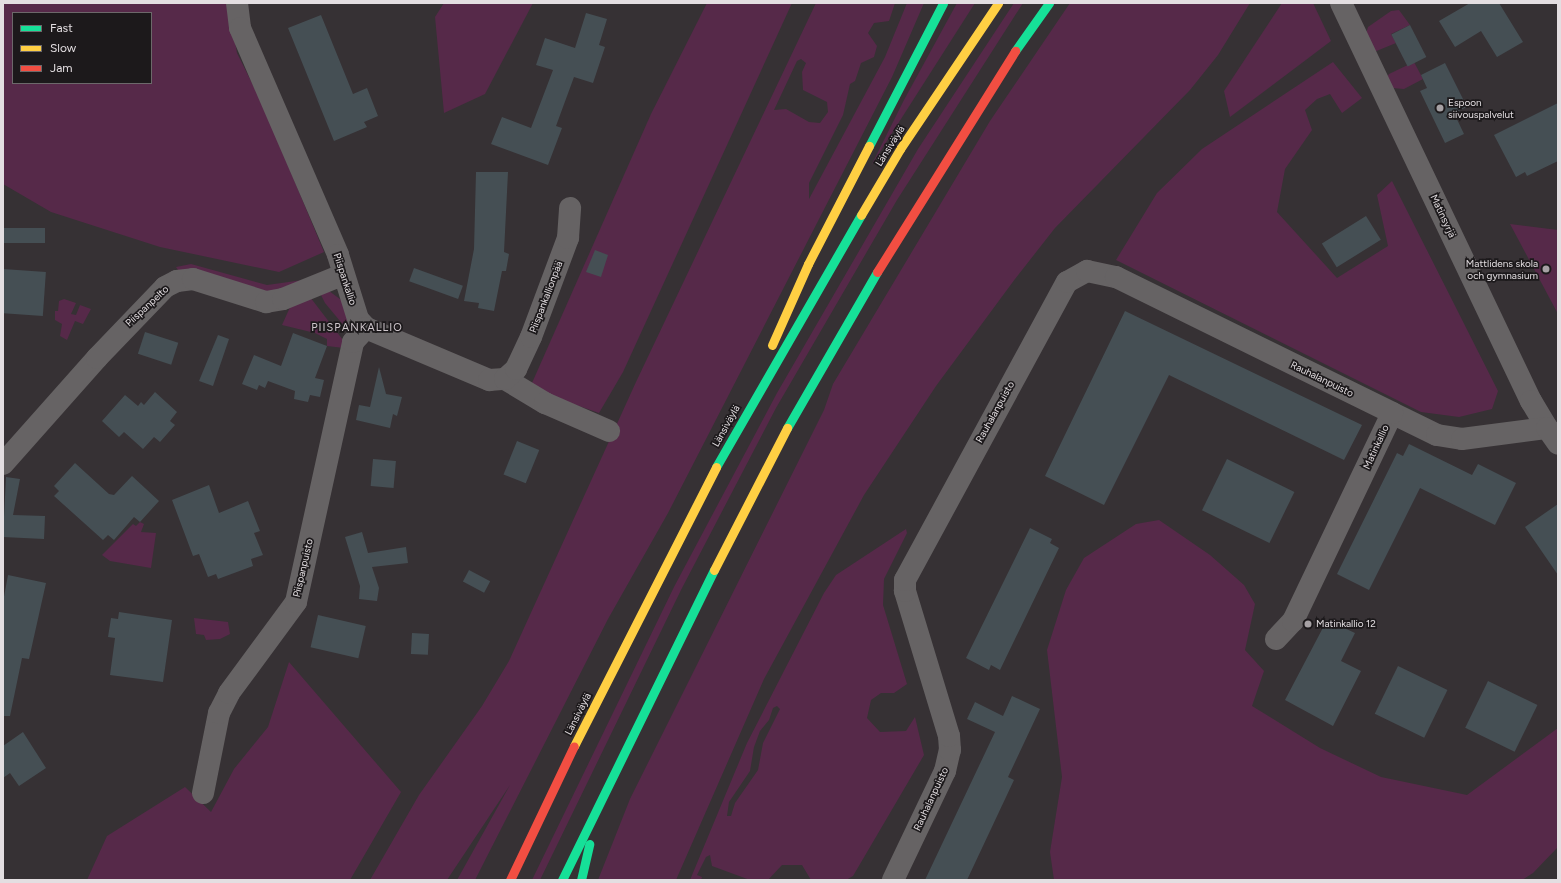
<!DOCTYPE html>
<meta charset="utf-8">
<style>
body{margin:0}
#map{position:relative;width:1561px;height:883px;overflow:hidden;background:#363134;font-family:Figtree,sans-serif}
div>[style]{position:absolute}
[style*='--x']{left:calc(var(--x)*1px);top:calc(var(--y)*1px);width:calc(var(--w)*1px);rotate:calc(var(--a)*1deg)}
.green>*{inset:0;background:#562949}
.building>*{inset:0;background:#454f54;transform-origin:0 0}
.street>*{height:22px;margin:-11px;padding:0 11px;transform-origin:11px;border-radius:11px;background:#666364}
.fast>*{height:9px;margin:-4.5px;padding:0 4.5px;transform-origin:4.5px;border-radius:4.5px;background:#16e098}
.slow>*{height:9px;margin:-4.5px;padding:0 4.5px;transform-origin:4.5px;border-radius:4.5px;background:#ffcf43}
.jam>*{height:9px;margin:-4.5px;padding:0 4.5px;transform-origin:4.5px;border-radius:4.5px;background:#f24e42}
.dots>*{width:11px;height:11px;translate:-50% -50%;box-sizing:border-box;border:2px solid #1c191b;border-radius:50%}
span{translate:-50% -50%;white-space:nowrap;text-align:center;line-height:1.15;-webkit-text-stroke:3.5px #1c191b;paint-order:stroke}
.poi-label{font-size:10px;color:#e3dee1}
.left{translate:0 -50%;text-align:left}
.right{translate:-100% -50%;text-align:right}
.street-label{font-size:10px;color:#e3dee1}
.neighbourhood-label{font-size:11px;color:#cfc7cc;letter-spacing:1px}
.frame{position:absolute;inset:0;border:4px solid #e3dee1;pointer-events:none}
.legend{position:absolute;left:12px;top:12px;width:140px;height:72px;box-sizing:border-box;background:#1c191b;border:1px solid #6c686a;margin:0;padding:5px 7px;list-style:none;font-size:12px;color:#e3dee1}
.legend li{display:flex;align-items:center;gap:8px;height:20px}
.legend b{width:20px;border:1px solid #6c686a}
</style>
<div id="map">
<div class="green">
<div style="clip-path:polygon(evenodd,3px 3px,228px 3px,237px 53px,262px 103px,324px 252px,279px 272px,160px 247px,51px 212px,3px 184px,3px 3px,13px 13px,151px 13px,151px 83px,13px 83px,13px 13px)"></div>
<div style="clip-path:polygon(444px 3px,533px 3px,485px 94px,444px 113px,435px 17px)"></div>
<div style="clip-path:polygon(707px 3px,792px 3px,623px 372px,599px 413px,544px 394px,532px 383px,651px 114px)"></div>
<div style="clip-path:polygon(evenodd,816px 3px,895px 3px,889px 21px,874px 23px,868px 33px,877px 46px,874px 57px,861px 63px,855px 81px,850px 84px,843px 115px,809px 183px,809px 199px,885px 57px,907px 3px,924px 3px,892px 77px,668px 513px,608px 619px,475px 880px,457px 880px,510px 785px,447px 880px,370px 880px,419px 795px,482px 706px,509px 661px,636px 382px,816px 3px,801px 59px,806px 63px,802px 72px,803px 90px,827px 102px,828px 112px,820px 123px,809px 122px,786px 109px,774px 110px,797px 61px,801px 59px)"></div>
<div style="clip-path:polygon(957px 3px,975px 3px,871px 166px,904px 100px)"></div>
<div style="clip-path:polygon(1014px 3px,1023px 3px,897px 200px,776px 408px,681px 590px,540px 880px,532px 880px,674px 587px,777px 393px,918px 149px)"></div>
<div style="clip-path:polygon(1070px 3px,1250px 3px,1218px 55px,1190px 90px,1055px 228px,1015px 279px,936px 386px,864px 495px,764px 679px,676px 880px,598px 880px,630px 799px,824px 410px,833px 384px,990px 121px)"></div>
<div style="clip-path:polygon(1282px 3px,1313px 3px,1331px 41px,1230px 117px,1224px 91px)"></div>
<div style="clip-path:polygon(1399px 10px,1410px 25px,1391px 34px,1396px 43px,1374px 52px,1366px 34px,1368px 27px,1391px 11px)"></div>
<div style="clip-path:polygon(1333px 62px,1362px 98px,1342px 113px,1330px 94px,1317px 99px,1305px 110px,1312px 130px,1285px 169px,1277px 212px,1337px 278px,1388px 246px,1377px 195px,1392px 181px,1498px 391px,1492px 409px,1459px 417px,1421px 412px,1116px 260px,1157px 193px,1202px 149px)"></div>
<div style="clip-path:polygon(1414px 62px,1423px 79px,1404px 89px,1392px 88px,1387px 77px,1389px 74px)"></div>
<div style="clip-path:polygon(1510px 224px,1558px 230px,1558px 314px)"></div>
<div style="clip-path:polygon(191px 264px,267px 285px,303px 280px,266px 294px,180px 273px,176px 267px)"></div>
<div style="clip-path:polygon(329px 291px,344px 302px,353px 324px,350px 333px,325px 303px,320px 293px)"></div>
<div style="clip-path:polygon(310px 297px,343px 340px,344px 348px,327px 346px,327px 339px,315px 333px,282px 325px,291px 305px)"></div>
<div style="clip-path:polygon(64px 299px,76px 303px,71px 314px,76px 315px,80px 305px,91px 309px,83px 324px,75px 321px,67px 340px,60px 336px,62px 324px,55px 320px,55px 311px,58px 311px,59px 301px)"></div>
<div style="clip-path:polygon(1159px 520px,1210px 555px,1244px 585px,1255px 604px,1245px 650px,1264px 671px,1252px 706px,1320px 748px,1381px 777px,1467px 795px,1558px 728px,1558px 847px,1533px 873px,1522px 880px,1054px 880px,1050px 852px,1062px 777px,1047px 650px,1066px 590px,1084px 558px,1136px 524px)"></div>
<div style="clip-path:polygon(140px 522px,144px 524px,141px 532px,156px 533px,151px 568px,110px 561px,102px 555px,133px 524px,136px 526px)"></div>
<div style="clip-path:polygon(evenodd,906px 529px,907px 533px,884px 579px,883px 605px,907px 684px,894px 693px,881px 693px,871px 700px,867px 718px,880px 732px,906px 731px,915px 717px,924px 755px,853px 876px,846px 880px,811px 880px,802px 865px,782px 865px,768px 880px,750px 880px,712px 866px,710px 855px,706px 857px,697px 875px,702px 877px,701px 880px,690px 880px,747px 743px,824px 593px,836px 575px,906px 529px,777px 706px,780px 709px,763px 743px,758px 770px,735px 803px,731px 816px,727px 816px,729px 802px,750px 771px,754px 747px,760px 731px,769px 720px,773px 708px,777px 706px)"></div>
<div style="clip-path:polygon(194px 618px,228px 622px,230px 634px,220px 639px,206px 640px,204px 635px,196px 634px)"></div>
<div style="clip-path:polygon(289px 662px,401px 792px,350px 880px,87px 880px,107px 836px,185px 787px,211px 812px,234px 769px,268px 727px)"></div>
</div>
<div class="building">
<div style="clip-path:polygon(1470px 3px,1499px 3px,1523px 42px,1497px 57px,1481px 31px,1455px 47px,1439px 21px)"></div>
<div style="clip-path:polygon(586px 13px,607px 19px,599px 45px,605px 47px,593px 83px,574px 77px,556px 126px,562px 128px,548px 165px,491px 144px,502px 117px,531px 128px,553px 70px,536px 65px,545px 38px,575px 48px)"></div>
<div style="clip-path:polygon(321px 15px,353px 94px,367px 88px,378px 116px,364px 122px,367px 127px,334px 141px,288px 28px)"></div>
<div style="left:1410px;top:25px;width:36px;height:21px;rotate:63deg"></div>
<div style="clip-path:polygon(1445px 63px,1467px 107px,1454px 113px,1464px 134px,1445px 143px,1420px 91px,1427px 88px,1421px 75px)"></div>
<div style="clip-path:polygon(1558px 103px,1558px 161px,1527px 176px,1525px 172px,1516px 177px,1494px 135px)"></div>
<div style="clip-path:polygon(476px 172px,508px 172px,504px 252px,509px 254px,506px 271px,502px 271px,494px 311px,478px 308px,479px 303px,464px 301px,474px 249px)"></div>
<div style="left:1366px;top:216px;width:28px;height:52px;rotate:58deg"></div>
<div style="left:45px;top:228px;width:15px;height:42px;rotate:90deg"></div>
<div style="clip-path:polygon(595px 250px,608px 255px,601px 277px,586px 272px)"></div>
<div style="left:414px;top:268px;width:52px;height:14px;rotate:20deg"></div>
<div style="left:3px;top:269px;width:43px;height:44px;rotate:4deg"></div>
<div style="clip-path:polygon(1125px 311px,1362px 425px,1344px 460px,1169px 375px,1104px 505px,1045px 476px)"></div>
<div style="left:145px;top:332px;width:35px;height:23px;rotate:18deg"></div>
<div style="clip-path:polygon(293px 333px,327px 346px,315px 378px,324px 380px,320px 397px,310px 395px,308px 402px,294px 399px,295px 391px,268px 381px,265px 388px,259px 385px,257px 390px,242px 384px,254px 355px,281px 366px)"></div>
<div style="clip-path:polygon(218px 335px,229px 339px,213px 386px,199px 381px)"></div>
<div style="clip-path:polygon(379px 367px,386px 394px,402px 397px,397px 416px,393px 414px,390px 428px,356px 420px,359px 405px,370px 407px)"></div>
<div style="clip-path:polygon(155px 392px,177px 412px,170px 421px,175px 425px,160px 442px,154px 437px,143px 449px,124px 432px,119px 437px,102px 421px,125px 395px,138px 406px,141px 402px,144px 405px)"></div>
<div style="left:517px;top:441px;width:24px;height:36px;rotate:22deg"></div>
<div style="clip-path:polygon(1409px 444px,1472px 475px,1478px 464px,1516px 483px,1495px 525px,1420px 488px,1369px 590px,1337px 574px,1397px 453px,1403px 456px)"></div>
<div style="left:373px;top:459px;width:23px;height:27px;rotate:5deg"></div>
<div style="left:1227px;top:459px;width:75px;height:57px;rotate:26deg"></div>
<div style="clip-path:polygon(75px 463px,109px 494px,114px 495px,132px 476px,159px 501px,140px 522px,134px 517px,114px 540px,108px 535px,103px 540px,54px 496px,59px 491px,54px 486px)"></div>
<div style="clip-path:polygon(6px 477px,20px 479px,13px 515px,45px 516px,44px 539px,3px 537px)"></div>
<div style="clip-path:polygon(209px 485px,219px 513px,248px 501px,260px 531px,254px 533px,263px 555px,251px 559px,253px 566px,218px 579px,216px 574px,208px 577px,199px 554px,193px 556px,172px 500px)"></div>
<div style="clip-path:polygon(1558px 504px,1558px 575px,1525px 527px)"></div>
<div style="clip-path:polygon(1030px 528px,1052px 539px,1050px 543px,1059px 548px,1000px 670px,991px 665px,989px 670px,966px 658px)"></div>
<div style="clip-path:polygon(362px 532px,368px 553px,406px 547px,408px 563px,372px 567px,379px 588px,377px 601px,359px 599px,360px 586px,345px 537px)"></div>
<div style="left:469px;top:570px;width:24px;height:13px;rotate:28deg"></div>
<div style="clip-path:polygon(8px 575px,46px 583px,29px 659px,22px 658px,10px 716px,3px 716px,3px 602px)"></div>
<div style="clip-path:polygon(119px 612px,172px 620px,163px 682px,110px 675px,115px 638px,108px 637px,111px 618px,118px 619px)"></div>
<div style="left:318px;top:615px;width:49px;height:33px;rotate:13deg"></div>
<div style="clip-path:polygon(1327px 620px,1355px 633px,1341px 661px,1361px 671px,1333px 726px,1285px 700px)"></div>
<div style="left:412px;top:633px;width:17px;height:21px;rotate:3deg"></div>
<div style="left:1398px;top:666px;width:55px;height:53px;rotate:26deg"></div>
<div style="left:1488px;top:681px;width:55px;height:52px;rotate:26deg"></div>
<div style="clip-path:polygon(1012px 696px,1040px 709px,1008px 777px,1014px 780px,967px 880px,925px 880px,995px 732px,967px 719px,975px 702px,1003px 716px)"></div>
<div style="clip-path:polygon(23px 732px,46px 768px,19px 786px,10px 773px,3px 778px,3px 746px)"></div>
</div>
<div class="street">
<div style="--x:237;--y:3;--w:25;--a:83"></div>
<div style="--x:240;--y:28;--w:247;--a:66.6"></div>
<div style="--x:338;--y:255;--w:67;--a:72.6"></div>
<div style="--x:358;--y:319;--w:12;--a:48"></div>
<div style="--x:366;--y:328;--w:134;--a:22.9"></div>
<div style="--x:489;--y:380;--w:16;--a:-4"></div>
<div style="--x:505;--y:379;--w:47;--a:31"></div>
<div style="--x:545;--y:403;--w:70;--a:23.6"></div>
<div style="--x:1341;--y:3;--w:441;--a:64.5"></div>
<div style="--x:1531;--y:401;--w:31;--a:59"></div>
<div style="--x:505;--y:379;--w:15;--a:-42"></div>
<div style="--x:516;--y:369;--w:35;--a:-65"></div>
<div style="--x:531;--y:337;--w:106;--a:-69.5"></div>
<div style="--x:568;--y:238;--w:30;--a:-86"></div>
<div style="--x:3;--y:464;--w:142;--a:-48.4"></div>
<div style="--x:97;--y:358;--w:98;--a:-46.2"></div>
<div style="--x:165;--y:287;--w:13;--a:-27"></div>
<div style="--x:177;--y:281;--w:16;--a:-7"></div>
<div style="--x:193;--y:279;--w:77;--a:17.5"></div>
<div style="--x:266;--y:302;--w:17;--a:-10"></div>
<div style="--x:283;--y:299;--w:64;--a:-22.1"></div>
<div style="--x:1276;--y:639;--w:25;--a:-47"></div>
<div style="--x:1293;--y:621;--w:230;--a:-64.5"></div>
<div style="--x:1392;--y:413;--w:50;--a:26.1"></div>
<div style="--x:1437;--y:435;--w:25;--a:9"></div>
<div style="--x:1462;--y:439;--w:86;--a:-7.4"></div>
<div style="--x:1547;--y:428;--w:19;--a:55"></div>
<div style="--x:203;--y:793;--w:82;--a:-78.7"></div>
<div style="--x:219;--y:713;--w:22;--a:-63"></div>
<div style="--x:229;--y:693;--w:113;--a:-53.6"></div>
<div style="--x:296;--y:602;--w:266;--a:-77.6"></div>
<div style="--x:353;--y:342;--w:19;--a:-47"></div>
<div style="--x:893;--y:880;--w:121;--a:-64.5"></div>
<div style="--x:945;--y:771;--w:22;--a:-77"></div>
<div style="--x:950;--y:750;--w:14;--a:-94"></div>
<div style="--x:949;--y:736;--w:152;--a:-106.9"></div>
<div style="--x:905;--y:591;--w:11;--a:-90"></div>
<div style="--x:905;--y:580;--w:339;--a:-61.5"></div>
<div style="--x:1067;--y:282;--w:23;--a:-29"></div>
<div style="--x:1087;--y:271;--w:30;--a:12"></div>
<div style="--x:1116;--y:277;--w:308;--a:26.2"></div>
</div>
<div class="fast">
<div style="--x:1015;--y:51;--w:59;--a:-54.7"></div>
<div style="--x:869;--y:146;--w:161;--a:-62.6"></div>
<div style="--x:787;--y:428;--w:180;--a:-60"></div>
<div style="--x:716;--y:467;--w:291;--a:-60.1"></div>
<div style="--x:562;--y:880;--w:345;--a:-63.9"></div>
<div style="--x:581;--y:880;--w:37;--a:-77"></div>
</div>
<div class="slow">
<div style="--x:861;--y:215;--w:77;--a:-59.4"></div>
<div style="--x:900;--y:149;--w:176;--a:-56.1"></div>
<div style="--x:772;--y:345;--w:89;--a:-66"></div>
<div style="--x:808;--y:264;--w:133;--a:-62.7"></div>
<div style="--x:714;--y:570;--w:160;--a:-62.8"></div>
<div style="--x:574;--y:746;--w:313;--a:-63"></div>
</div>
<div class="jam">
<div style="--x:877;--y:272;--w:261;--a:-58"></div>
<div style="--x:510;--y:880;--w:148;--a:-64.5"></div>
</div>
<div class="dots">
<div style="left:1440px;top:108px;background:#a6a1a4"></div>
<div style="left:1546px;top:269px;background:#a6a1a4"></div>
<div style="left:1308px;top:624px;background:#a6a1a4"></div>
</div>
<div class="poi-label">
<span class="left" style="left:1448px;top:108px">Espoon<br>siivouspalvelut</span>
<span class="right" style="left:1538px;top:269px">Mattlidens skola<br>och gymnasium</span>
<span class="left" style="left:1316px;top:624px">Matinkallio 12</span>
</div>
<div class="street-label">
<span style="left:890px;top:146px;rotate:-58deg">Länsiväylä</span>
<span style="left:1443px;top:216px;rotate:65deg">Matinsyrjä</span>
<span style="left:345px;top:279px;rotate:72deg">Piispankallio</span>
<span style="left:546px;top:297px;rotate:-69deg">Piispankallionpää</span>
<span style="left:147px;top:306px;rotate:-43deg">Piispanpelto</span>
<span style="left:1322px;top:379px;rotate:26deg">Rauhalanpuisto</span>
<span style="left:995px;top:412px;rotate:-61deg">Rauhalanpuisto</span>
<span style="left:726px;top:426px;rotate:-61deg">Länsiväylä</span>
<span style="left:1376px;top:447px;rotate:-65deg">Matinkallio</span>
<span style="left:303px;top:568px;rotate:-77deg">Piispanpuisto</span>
<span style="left:578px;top:714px;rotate:-63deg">Länsiväylä</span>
<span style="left:931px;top:799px;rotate:-65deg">Rauhalanpuisto</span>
</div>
<div class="neighbourhood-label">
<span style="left:357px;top:328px">PIISPANKALLIO</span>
</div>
<div class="frame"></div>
<ul class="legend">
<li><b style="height:5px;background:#16e098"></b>Fast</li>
<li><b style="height:5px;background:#ffcf43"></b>Slow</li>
<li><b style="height:5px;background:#f24e42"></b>Jam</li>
</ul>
</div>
